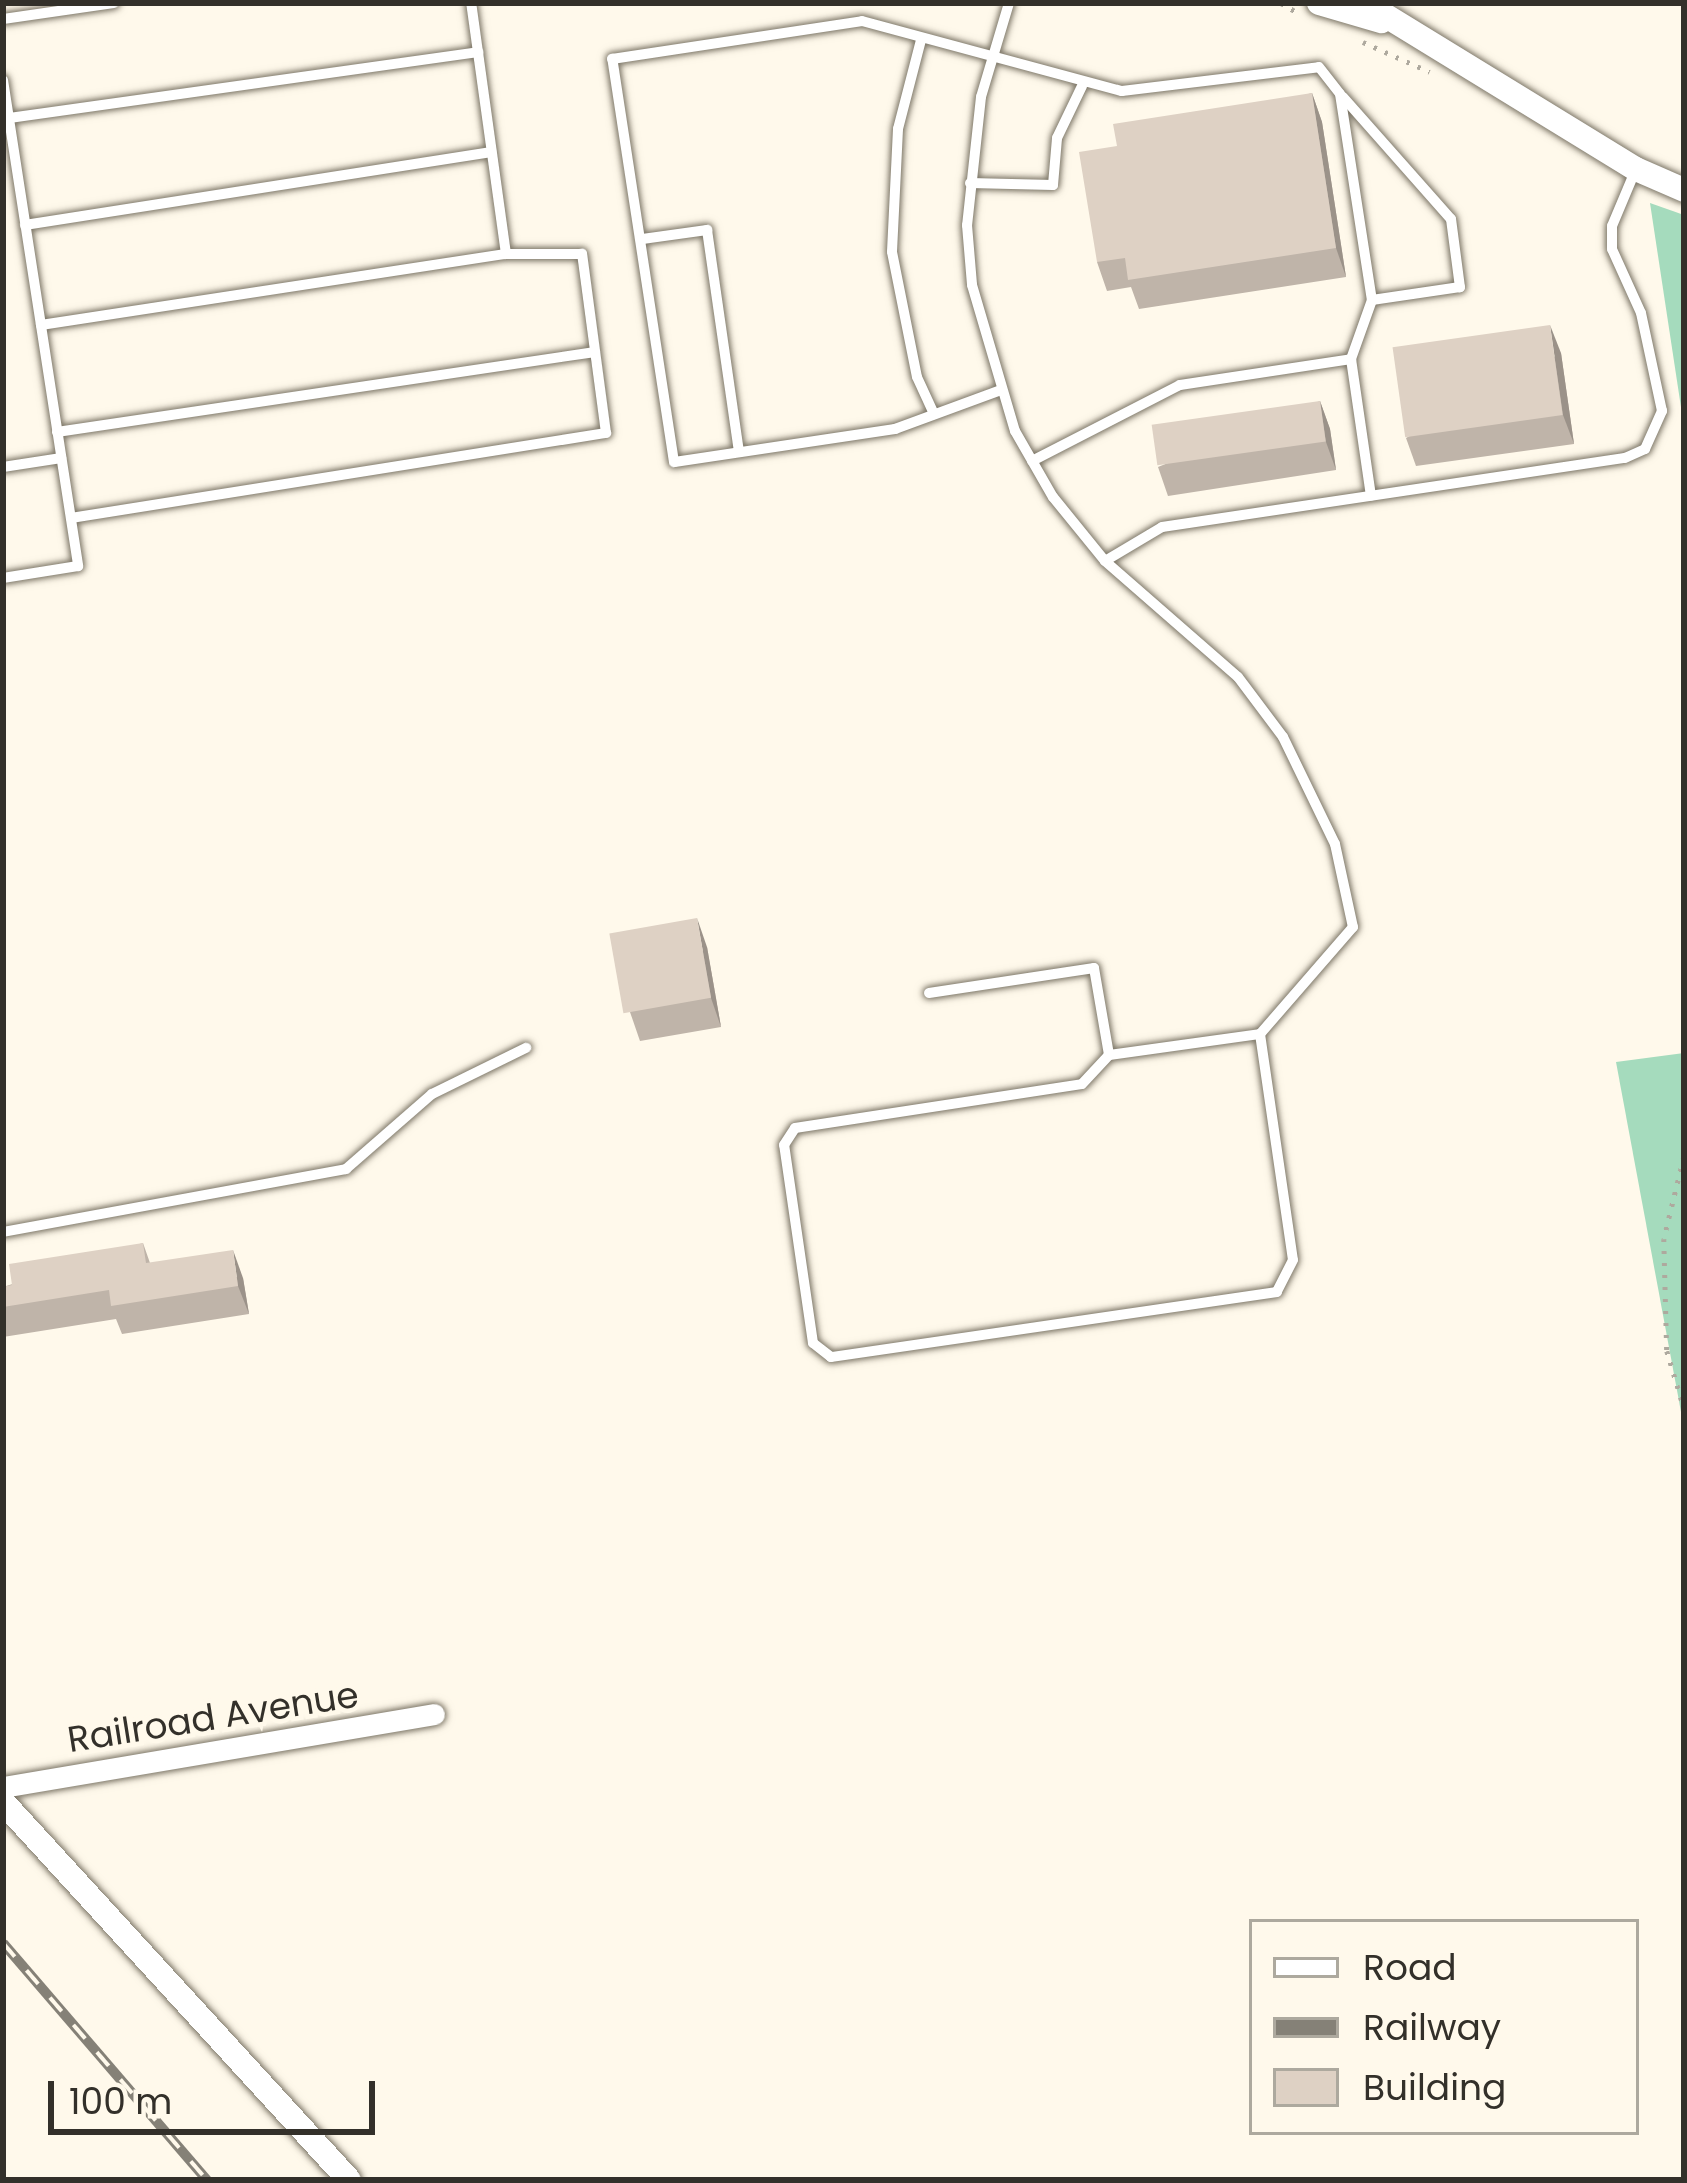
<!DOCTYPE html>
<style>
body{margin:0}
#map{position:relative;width:1687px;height:2183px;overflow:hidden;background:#fff9eb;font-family:Poppins,sans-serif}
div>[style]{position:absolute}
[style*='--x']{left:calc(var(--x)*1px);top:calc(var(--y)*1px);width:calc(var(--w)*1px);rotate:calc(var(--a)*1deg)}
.green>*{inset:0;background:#a5dbbd}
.path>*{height:4.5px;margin-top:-2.25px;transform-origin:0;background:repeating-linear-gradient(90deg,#aea99e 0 3px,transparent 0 12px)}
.roads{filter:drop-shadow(0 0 3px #7e7768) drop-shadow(0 0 3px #7e7768)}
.service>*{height:10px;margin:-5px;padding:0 5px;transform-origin:5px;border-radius:5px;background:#fff}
.minor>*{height:21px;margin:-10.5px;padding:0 10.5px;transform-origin:10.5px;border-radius:10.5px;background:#fff}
.tertiary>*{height:24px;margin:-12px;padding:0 12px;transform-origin:12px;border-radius:12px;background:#fff}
.rail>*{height:10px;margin-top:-5px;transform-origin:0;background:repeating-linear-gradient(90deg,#fff9eb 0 18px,#858177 0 36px);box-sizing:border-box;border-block:3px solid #858177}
.wall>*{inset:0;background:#bfb4a9}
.shaded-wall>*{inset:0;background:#9b9289}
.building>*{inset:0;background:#ded1c4;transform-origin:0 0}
span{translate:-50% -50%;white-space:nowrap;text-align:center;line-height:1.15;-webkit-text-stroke:9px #fff9eb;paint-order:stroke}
.street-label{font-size:36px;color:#33302a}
.frame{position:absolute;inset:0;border:6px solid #33302a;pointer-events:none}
.legend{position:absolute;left:1249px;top:1919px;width:390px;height:216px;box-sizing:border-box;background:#fff9eb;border:3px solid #ada99e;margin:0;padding:15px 21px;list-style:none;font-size:36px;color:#33302a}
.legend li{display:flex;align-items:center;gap:24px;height:60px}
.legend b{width:60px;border:3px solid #ada99e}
.scale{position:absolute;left:48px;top:2081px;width:327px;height:54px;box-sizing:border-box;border:6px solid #33302a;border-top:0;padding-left:15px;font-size:36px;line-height:42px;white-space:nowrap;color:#33302a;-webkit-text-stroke:9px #fff9eb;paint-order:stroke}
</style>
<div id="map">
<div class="green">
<div style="clip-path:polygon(1650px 203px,1684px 215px,1684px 427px)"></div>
<div style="clip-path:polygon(1684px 1053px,1684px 1428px,1616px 1062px)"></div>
</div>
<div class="path">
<div style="--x:1281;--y:3;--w:20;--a:30"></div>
<div style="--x:1363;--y:42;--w:73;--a:24.1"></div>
<div style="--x:1684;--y:1157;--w:84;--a:103.7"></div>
<div style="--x:1664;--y:1239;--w:112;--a:88.5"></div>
<div style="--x:1667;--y:1351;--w:59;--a:73.4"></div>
</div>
<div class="roads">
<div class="service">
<div style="--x:1009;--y:3;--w:98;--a:106.6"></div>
<div style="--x:981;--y:97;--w:129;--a:96.2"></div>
<div style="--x:967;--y:225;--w:60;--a:85.2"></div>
<div style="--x:972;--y:285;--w:152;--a:73.6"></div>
<div style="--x:1015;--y:431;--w:76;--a:60.1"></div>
<div style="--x:1053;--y:497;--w:82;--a:50.9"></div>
<div style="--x:1105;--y:561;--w:176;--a:41.1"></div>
<div style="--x:1238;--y:677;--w:75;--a:53.1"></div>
<div style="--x:1283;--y:737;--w:119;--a:64.1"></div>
<div style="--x:1335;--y:844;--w:85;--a:77.8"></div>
<div style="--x:1353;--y:927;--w:142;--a:131"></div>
<div style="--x:1260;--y:1034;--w:228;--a:81.7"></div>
<div style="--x:1293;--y:1260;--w:36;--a:117"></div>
<div style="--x:1277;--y:1292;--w:451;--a:171.7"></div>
<div style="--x:831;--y:1357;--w:23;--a:-142"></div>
<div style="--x:813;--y:1343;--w:200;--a:-98.3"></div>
<div style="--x:784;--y:1145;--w:20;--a:-57"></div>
<div style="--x:795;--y:1128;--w:290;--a:-8.7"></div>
<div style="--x:1082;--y:1084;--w:40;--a:-47"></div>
<div style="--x:1109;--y:1055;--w:152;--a:-7.9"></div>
<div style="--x:3;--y:19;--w:112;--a:-8.2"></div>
<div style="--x:921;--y:40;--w:92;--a:104.5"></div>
<div style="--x:898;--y:129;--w:123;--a:92.8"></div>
<div style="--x:892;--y:252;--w:127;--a:78.7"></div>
<div style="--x:917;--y:377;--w:41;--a:65.3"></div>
<div style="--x:3;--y:80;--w:492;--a:81.2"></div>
<div style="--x:78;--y:566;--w:76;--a:170.9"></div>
<div style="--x:1343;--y:97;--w:163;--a:48.5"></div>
<div style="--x:1451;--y:219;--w:69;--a:82.5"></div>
<div style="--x:1460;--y:287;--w:89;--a:171.6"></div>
<div style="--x:9;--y:118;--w:474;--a:-8"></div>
<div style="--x:970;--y:183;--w:83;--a:1.4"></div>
<div style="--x:1053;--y:185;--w:47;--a:-85.1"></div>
<div style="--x:1057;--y:138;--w:58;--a:-64.3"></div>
<div style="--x:25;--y:225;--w:472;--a:-8.9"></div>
<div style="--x:642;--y:239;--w:66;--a:-7.9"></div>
<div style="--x:707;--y:230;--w:224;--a:81.8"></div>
<div style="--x:41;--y:325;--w:470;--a:-8.7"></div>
<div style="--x:1001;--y:390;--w:113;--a:159.8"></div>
<div style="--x:895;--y:429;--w:223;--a:171.5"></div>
<div style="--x:674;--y:462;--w:408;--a:-98.7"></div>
<div style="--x:612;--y:59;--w:253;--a:-8.6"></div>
<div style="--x:862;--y:21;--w:269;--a:15.1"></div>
<div style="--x:1122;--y:91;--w:198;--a:-6.9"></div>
<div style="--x:1319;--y:67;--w:34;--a:52"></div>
<div style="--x:1340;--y:94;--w:208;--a:81.2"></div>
<div style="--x:1372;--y:300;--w:63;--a:109.6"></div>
<div style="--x:57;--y:432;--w:544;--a:-8.46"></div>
<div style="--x:1032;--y:461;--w:166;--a:-27.2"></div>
<div style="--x:1180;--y:385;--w:173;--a:-8.6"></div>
<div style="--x:1351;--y:359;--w:138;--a:81.7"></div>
<div style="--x:3;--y:467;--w:59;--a:-8.8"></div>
<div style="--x:71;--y:518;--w:542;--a:-9.03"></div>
<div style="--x:606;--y:433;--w:181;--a:-97.6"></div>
<div style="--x:582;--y:254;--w:76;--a:180"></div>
<div style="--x:506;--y:254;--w:253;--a:-97.9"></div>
<div style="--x:1105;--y:561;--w:66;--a:-30.8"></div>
<div style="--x:1162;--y:527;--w:468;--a:-8.5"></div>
<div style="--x:1625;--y:458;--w:22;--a:-24"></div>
<div style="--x:1645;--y:449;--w:42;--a:-65.9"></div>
<div style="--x:1662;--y:411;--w:100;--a:-102.1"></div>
<div style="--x:1641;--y:313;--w:70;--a:-114.4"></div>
<div style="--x:1612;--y:249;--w:23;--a:-90"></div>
<div style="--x:1612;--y:226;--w:62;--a:-67.2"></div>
<div style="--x:929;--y:993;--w:167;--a:-8.6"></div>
<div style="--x:1094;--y:968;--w:88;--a:80.2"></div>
<div style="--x:3;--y:1232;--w:349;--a:-10.4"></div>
<div style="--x:346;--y:1169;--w:114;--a:-41.1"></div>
<div style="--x:432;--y:1094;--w:105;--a:-26.1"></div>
</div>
<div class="minor">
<div style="--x:3;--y:1787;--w:437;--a:-9.6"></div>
</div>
<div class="tertiary">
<div style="--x:1319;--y:3;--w:65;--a:16.2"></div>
<div style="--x:1365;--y:3;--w:318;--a:31.5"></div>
<div style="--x:1636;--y:169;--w:52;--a:23.6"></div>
<div style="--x:3;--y:1802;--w:512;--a:47.53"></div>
</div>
</div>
<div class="rail">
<div style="--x:3;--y:1943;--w:313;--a:49.3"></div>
</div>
<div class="wall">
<div style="clip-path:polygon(1312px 93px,1322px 122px,1346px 277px,1139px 309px,1131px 287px,1107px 291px,1097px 262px,1117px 146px)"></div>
<div style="clip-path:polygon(1561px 353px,1574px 444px,1416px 466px,1406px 438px)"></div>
<div style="clip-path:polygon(1320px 401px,1330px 429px,1336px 470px,1168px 496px,1158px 467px)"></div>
<div style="clip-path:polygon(707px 947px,721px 1027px,640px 1041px,630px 1012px)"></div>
<div style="clip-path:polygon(143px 1243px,150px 1263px,243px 1278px,249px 1314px,122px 1334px,116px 1319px,3px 1337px,3px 1287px)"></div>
</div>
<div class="shaded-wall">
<div style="clip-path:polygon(1312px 93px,1322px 122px,1346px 277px,1336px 248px)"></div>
<div style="clip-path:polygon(1550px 325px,1561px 353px,1574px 444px,1563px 415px)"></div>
<div style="clip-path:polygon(1320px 401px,1330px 429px,1336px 470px,1326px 442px)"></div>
<div style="clip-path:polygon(697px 918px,707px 947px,721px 1027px,711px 998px)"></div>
<div style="clip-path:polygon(233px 1250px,243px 1278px,249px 1314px,238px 1286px)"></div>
</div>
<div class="building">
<div style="clip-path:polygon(1312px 93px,1336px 248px,1128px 280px,1125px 258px,1097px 262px,1079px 152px,1117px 146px,1113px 124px)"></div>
<div style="left:1550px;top:325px;width:91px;height:159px;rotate:82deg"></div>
<div style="left:1320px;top:401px;width:41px;height:170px;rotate:82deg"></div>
<div style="left:697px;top:918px;width:81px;height:89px;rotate:80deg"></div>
<div style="clip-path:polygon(143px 1243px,146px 1263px,233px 1250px,238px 1286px,111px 1306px,109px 1290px,3px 1307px,3px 1287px,12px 1285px,9px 1264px)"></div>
</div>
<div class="street-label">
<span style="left:213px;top:1717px;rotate:-9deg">Railroad Avenue</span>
</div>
<div class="frame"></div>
<ul class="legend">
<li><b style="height:15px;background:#fff"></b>Road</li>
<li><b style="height:15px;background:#858177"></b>Railway</li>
<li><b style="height:33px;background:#ded1c4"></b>Building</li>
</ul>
<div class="scale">100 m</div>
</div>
